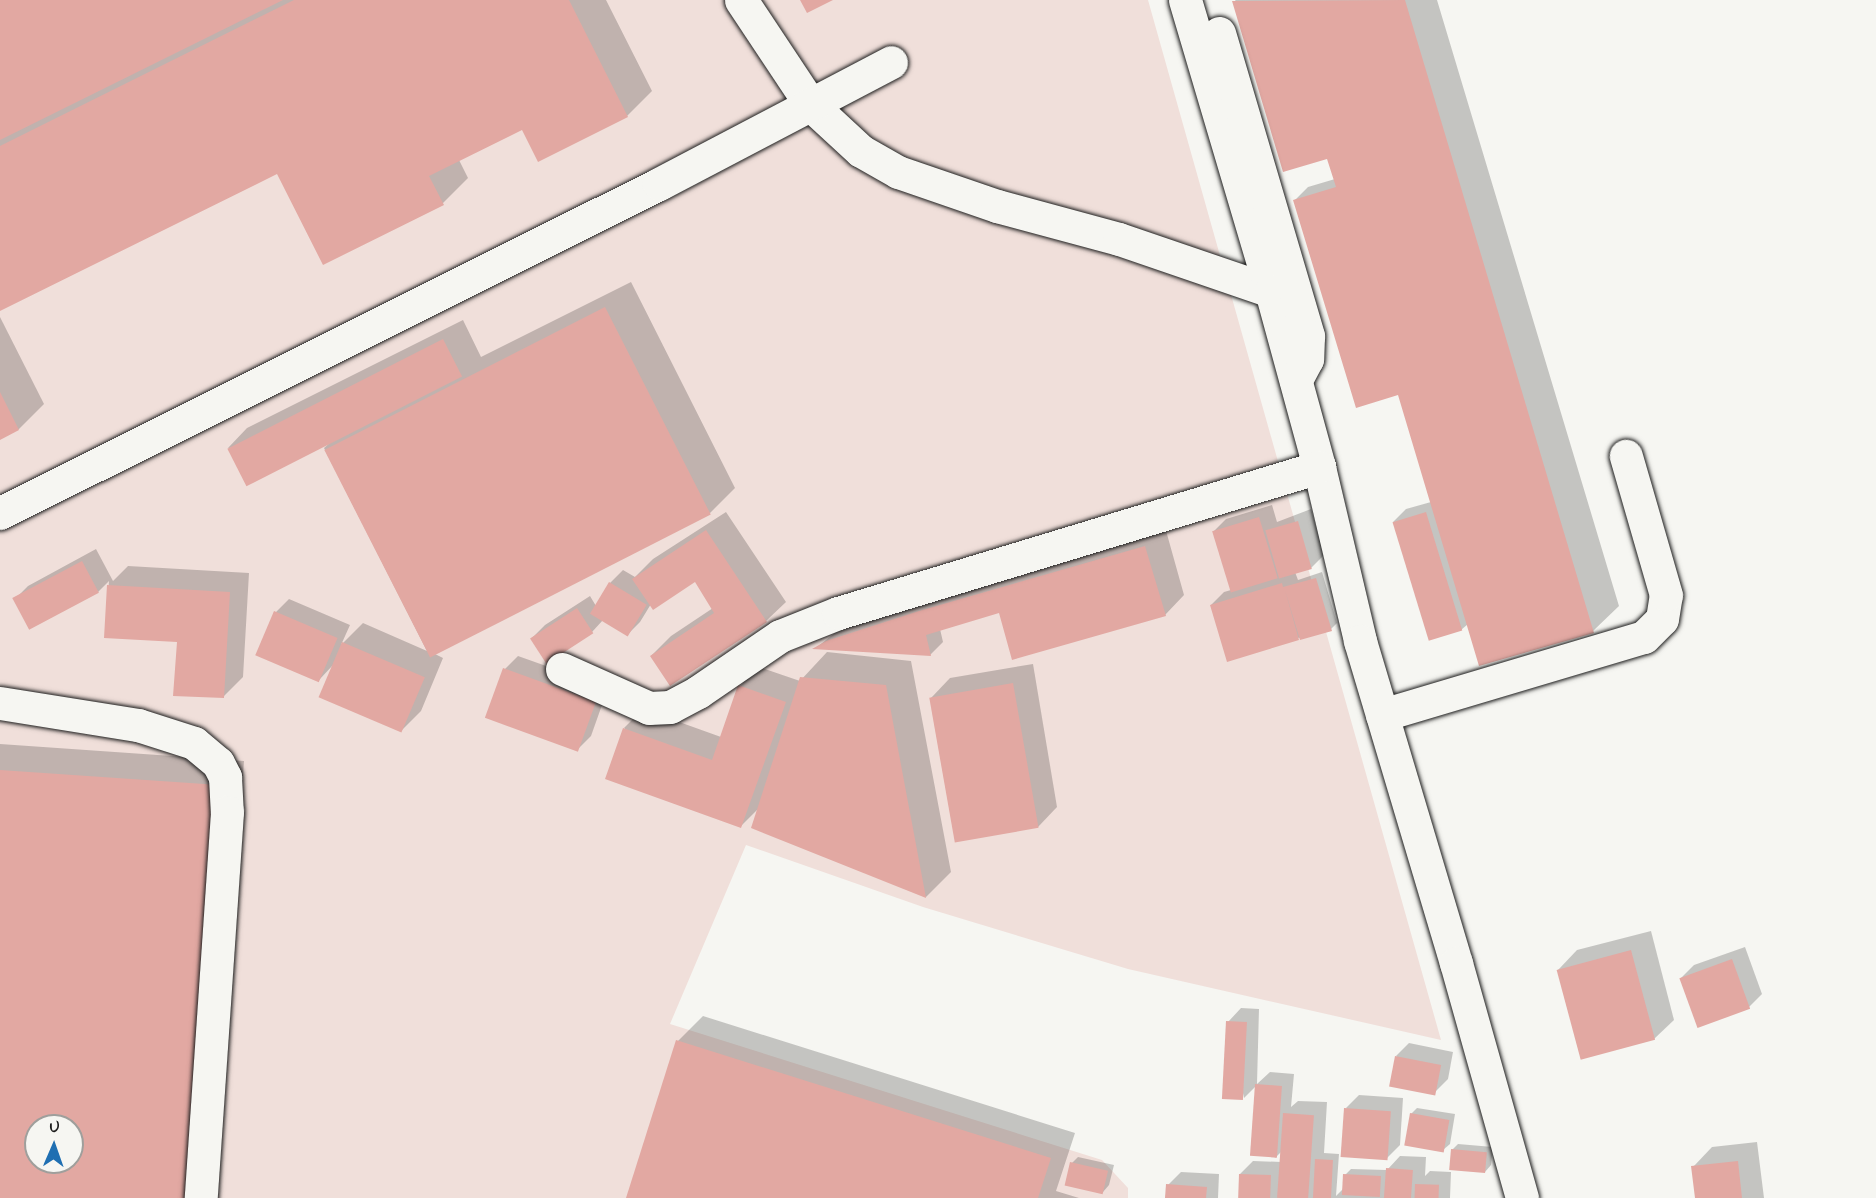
<!DOCTYPE html>
<style>
body{margin:0}
#map{position:relative;width:1876px;height:1198px;overflow:hidden;background:#f6f6f2;font-family:Mynerve,sans-serif}
div>[style]{position:absolute}
[style*='--x']{left:calc(var(--x)*1px);top:calc(var(--y)*1px);width:calc(var(--w)*1px);rotate:calc(var(--a)*1deg)}
.built>*{inset:0;background:#f0dfda}
.shadow>*{inset:0;background:#0003}
.building>*{inset:0;background:#e2a8a2;transform-origin:0 0}
.roads{filter:drop-shadow(0 0 2px #1c1c1c) drop-shadow(0 0 2px #1c1c1c)}
.minor>*{height:33px;margin:-16.5px;padding:0 16.5px;transform-origin:16.5px;border-radius:16.5px;background:#f6f6f2}
span{translate:-50% -50%;white-space:nowrap;text-align:center;line-height:1.15;-webkit-text-stroke:5px #f6f6f2;paint-order:stroke}
.north{position:absolute;left:24px;top:1114px;width:60px;height:60px;box-sizing:border-box;background:#f6f6f2;border:2px solid #9f9f9c;border-radius:50%;rotate:2deg;font-size:16px;font-weight:700;line-height:24px;text-align:center;color:#1c1c1c}
.north::after{content:'';display:block;margin:auto;width:21px;height:27px;background:#1f6fb2;clip-path:polygon(50% 0,100% 100%,50% 72%,0 100%)}
</style>
<div id="map">
<div class="built">
<div style="clip-path:polygon(evenodd,0 0,1148px 0,1441px 1040px,1128px 969px,923px 907px,746px 845px,670px 1024px,1102px 1160px,1128px 1188px,1128px 1198px,0 1198px,0 0,36px 1126px,72px 1126px,72px 1162px,36px 1162px,36px 1126px)"></div>
</div>
<div class="shadow">
<div style="clip-path:polygon(0 0,606px 0,652px 91px,627px 116px,523px 128px,459px 160px,468px 178px,443px 203px,323px 263px,277px 172px,0 309px)"></div>
<div style="clip-path:polygon(1235px 0,1437px 0,1619px 606px,1593px 631px,1468px 624px,1461px 630px,1393px 522px,1406px 509px,1431px 502px,1399px 392px,1295px 200px,1308px 187px,1335px 179px,1328px 157px)"></div>
<div style="clip-path:polygon(631px 282px,735px 488px,710px 513px,431px 652px,443px 658px,421px 711px,401px 731px,334px 664px,319px 680px,257px 654px,276px 612px,289px 599px,350px 625px,341px 645px,363px 623px,427px 651px,324px 448px,332px 441px,228px 448px,247px 428px,463px 320px,481px 357px)"></div>
<div style="clip-path:polygon(0 317px,44px 404px,19px 429px,0 438px)"></div>
<div style="clip-path:polygon(1272px 505px,1277px 522px,1311px 509px,1324px 555px,1311px 568px,1295px 572px,1298px 580px,1322px 572px,1337px 623px,1331px 629px,1299px 638px,1211px 605px,1224px 592px,1231px 590px,1213px 532px,1226px 519px)"></div>
<div style="clip-path:polygon(726px 512px,786px 602px,766px 621px,651px 656px,671px 636px,713px 608px,695px 580px,651px 604px,640px 622px,627px 635px,603px 620px,592px 632px,532px 638px,545px 625px,590px 596px,596px 606px,610px 583px,623px 570px,635px 577px,653px 559px)"></div>
<div style="clip-path:polygon(1165px 527px,1184px 595px,1165px 615px,1000px 612px,940px 629px,943px 642px,930px 655px,816px 648px,841px 628px)"></div>
<div style="clip-path:polygon(96px 549px,113px 581px,128px 566px,249px 573px,243px 677px,223px 697px,178px 640px,105px 636px,109px 581px,98px 592px,31px 628px,15px 599px,28px 586px)"></div>
<div style="clip-path:polygon(827px 652px,911px 661px,951px 872px,926px 897px,753px 827px,759px 808px,741px 826px,624px 728px,643px 709px,721px 737px,740px 686px,759px 667px,800px 681px)"></div>
<div style="clip-path:polygon(518px 656px,608px 688px,591px 736px,578px 749px,505px 669px)"></div>
<div style="clip-path:polygon(1033px 664px,1057px 807px,1038px 827px,931px 698px,950px 678px)"></div>
<div style="clip-path:polygon(evenodd,0 744px,244px 761px,213px 1198px,0 1198px,0 744px,36px 1126px,72px 1126px,72px 1162px,36px 1162px,36px 1126px)"></div>
<div style="clip-path:polygon(1651px 931px,1674px 1020px,1654px 1039px,1558px 970px,1577px 950px)"></div>
<div style="clip-path:polygon(1745px 947px,1762px 994px,1749px 1007px,1681px 978px,1694px 965px)"></div>
<div style="clip-path:polygon(1241px 1008px,1259px 1009px,1257px 1084px,1270px 1072px,1294px 1074px,1291px 1107px,1298px 1101px,1327px 1102px,1324px 1153px,1339px 1154px,1336px 1196px,1344px 1188px,1345px 1175px,1351px 1169px,1387px 1170px,1400px 1156px,1426px 1157px,1425px 1176px,1430px 1171px,1451px 1172px,1450px 1198px,1239px 1198px,1240px 1174px,1253px 1161px,1282px 1162px,1283px 1150px,1275px 1158px,1256px 1086px,1244px 1098px,1228px 1022px)"></div>
<div style="clip-path:polygon(703px 1016px,1075px 1133px,1056px 1191px,1079px 1198px,628px 1198px,678px 1041px)"></div>
<div style="clip-path:polygon(1409px 1043px,1453px 1052px,1448px 1079px,1435px 1092px,1396px 1056px)"></div>
<div style="clip-path:polygon(1359px 1095px,1403px 1098px,1400px 1145px,1387px 1158px,1346px 1108px)"></div>
<div style="clip-path:polygon(1417px 1108px,1455px 1114px,1450px 1144px,1443px 1150px,1411px 1114px)"></div>
<div style="clip-path:polygon(1757px 1142px,1764px 1198px,1697px 1198px,1693px 1167px,1712px 1147px)"></div>
<div style="clip-path:polygon(1458px 1144px,1493px 1147px,1491px 1165px,1485px 1172px,1452px 1150px)"></div>
<div style="clip-path:polygon(1078px 1157px,1114px 1165px,1109px 1185px,1103px 1192px,1072px 1163px)"></div>
<div style="clip-path:polygon(1181px 1172px,1219px 1174px,1218px 1198px,1167px 1198px,1168px 1185px)"></div>
</div>
<div class="building">
<div style="clip-path:polygon(0 0,283px 0,0 140px)"></div>
<div style="clip-path:polygon(294px 0,569px 0,628px 117px,538px 162px,522px 130px,429px 176px,444px 205px,323px 265px,277px 174px,0 311px,0 146px)"></div>
<div style="clip-path:polygon(800px 0,833px 0,807px 13px)"></div>
<div style="clip-path:polygon(1405px 0,1594px 633px,1479px 666px,1398px 395px,1356px 408px,1293px 200px,1336px 187px,1327px 159px,1283px 172px,1232px 1px)"></div>
<div style="left:605px;top:307px;width:233px;height:315px;rotate:63deg"></div>
<div style="left:443px;top:339px;width:42px;height:242px;rotate:63deg"></div>
<div style="clip-path:polygon(0 392px,19px 430px,0 440px)"></div>
<div style="left:1426px;top:512px;width:124px;height:35px;rotate:73deg"></div>
<div style="left:1259px;top:517px;width:64px;height:49px;rotate:73deg"></div>
<div style="left:1298px;top:521px;width:50px;height:34px;rotate:74deg"></div>
<div style="clip-path:polygon(706px 530px,767px 622px,670px 686px,650px 656px,714px 613px,695px 582px,653px 610px,632px 579px)"></div>
<div style="clip-path:polygon(1145px 546px,1166px 616px,1012px 660px,999px 613px,926px 635px,931px 656px,812px 649px,826px 641px,919px 611px)"></div>
<div style="left:82px;top:561px;width:36px;height:79px;rotate:62deg"></div>
<div style="clip-path:polygon(1316px 578px,1332px 631px,1300px 640px,1285px 590px,1299px 640px,1227px 662px,1210px 605px,1282px 583px,1283px 587px)"></div>
<div style="left:609px;top:582px;width:44px;height:37px;rotate:31deg"></div>
<div style="clip-path:polygon(107px 585px,230px 592px,224px 698px,173px 696px,177px 642px,104px 638px)"></div>
<div style="left:577px;top:608px;width:30px;height:56px;rotate:57deg"></div>
<div style="left:274px;top:611px;width:69px;height:48px;rotate:23deg"></div>
<div style="left:342px;top:642px;width:90px;height:60px;rotate:23deg"></div>
<div style="left:503px;top:668px;width:99px;height:53px;rotate:20deg"></div>
<div style="clip-path:polygon(800px 677px,886px 685px,926px 898px,751px 828px)"></div>
<div style="left:1013px;top:683px;width:147px;height:85px;rotate:80deg"></div>
<div style="clip-path:polygon(738px 685px,786px 702px,741px 828px,605px 779px,623px 728px,712px 760px)"></div>
<div style="clip-path:polygon(evenodd,0 770px,219px 785px,190px 1198px,0 1198px,0 770px,36px 1126px,72px 1126px,72px 1162px,36px 1162px,36px 1126px)"></div>
<div style="left:1631px;top:950px;width:93px;height:77px;rotate:75deg"></div>
<div style="left:1732px;top:959px;width:53px;height:56px;rotate:70deg"></div>
<div style="left:1226px;top:1021px;width:21px;height:78px;rotate:3deg"></div>
<div style="clip-path:polygon(676px 1040px,1051px 1158px,1038px 1198px,626px 1198px)"></div>
<div style="left:1395px;top:1056px;width:47px;height:31px;rotate:11deg"></div>
<div style="left:1255px;top:1084px;width:27px;height:72px;rotate:4deg"></div>
<div style="left:1344px;top:1108px;width:47px;height:49px;rotate:4deg"></div>
<div style="left:1283px;top:1113px;width:31px;height:85px;rotate:4deg"></div>
<div style="left:1410px;top:1113px;width:40px;height:33px;rotate:10deg"></div>
<div style="left:1451px;top:1149px;width:36px;height:21px;rotate:5deg"></div>
<div style="left:1315px;top:1159px;width:18px;height:39px;rotate:3deg"></div>
<div style="clip-path:polygon(1738px 1161px,1742px 1198px,1695px 1198px,1691px 1166px)"></div>
<div style="left:1070px;top:1162px;width:39px;height:24px;rotate:13deg"></div>
<div style="left:1386px;top:1168px;width:27px;height:30px;rotate:4deg"></div>
<div style="left:1239px;top:1174px;width:32px;height:24px;rotate:2deg"></div>
<div style="left:1343px;top:1174px;width:38px;height:21px;rotate:3deg"></div>
<div style="clip-path:polygon(1166px 1184px,1207px 1187px,1206px 1198px,1165px 1198px)"></div>
<div style="left:1415px;top:1184px;width:24px;height:14px;rotate:2deg"></div>
</div>
<div class="roads">
<div class="minor">
<div style="--x:741;--y:0;--w:125;--a:56.4"></div>
<div style="--x:810;--y:104;--w:69;--a:42.7"></div>
<div style="--x:861;--y:151;--w:43;--a:29.6"></div>
<div style="--x:898;--y:172;--w:105;--a:19"></div>
<div style="--x:997;--y:206;--w:126;--a:15.1"></div>
<div style="--x:1119;--y:239;--w:161;--a:18.9"></div>
<div style="--x:1185;--y:0;--w:303;--a:73.5"></div>
<div style="--x:1271;--y:291;--w:182;--a:74.7"></div>
<div style="--x:1319;--y:467;--w:179;--a:76.7"></div>
<div style="--x:1360;--y:641;--w:336;--a:73.4"></div>
<div style="--x:1456;--y:963;--w:244;--a:74.3"></div>
<div style="--x:1219;--y:33;--w:316;--a:73.6"></div>
<div style="--x:1308;--y:336;--w:23;--a:92"></div>
<div style="--x:1307;--y:359;--w:24;--a:118"></div>
<div style="--x:0;--y:513;--w:737;--a:-26.53"></div>
<div style="--x:659;--y:184;--w:262;--a:-27.7"></div>
<div style="--x:562;--y:669;--w:95;--a:24.1"></div>
<div style="--x:649;--y:708;--w:21;--a:-3"></div>
<div style="--x:670;--y:707;--w:32;--a:-28"></div>
<div style="--x:698;--y:692;--w:99;--a:-34.3"></div>
<div style="--x:780;--y:636;--w:62;--a:-21.6"></div>
<div style="--x:838;--y:613;--w:503;--a:-16.88"></div>
<div style="--x:0;--y:703;--w:140;--a:9.1"></div>
<div style="--x:138;--y:725;--w:59;--a:17.8"></div>
<div style="--x:194;--y:743;--w:31;--a:40"></div>
<div style="--x:218;--y:763;--w:16;--a:63"></div>
<div style="--x:225;--y:777;--w:35;--a:87"></div>
<div style="--x:227;--y:812;--w:387;--a:93.9"></div>
<div style="--x:1382;--y:715;--w:273;--a:-16.6"></div>
<div style="--x:1644;--y:637;--w:25;--a:-45"></div>
<div style="--x:1662;--y:619;--w:24;--a:-81"></div>
<div style="--x:1666;--y:595;--w:145;--a:-106.1"></div>
</div>
</div>
<div class="north">U</div>
</div>
